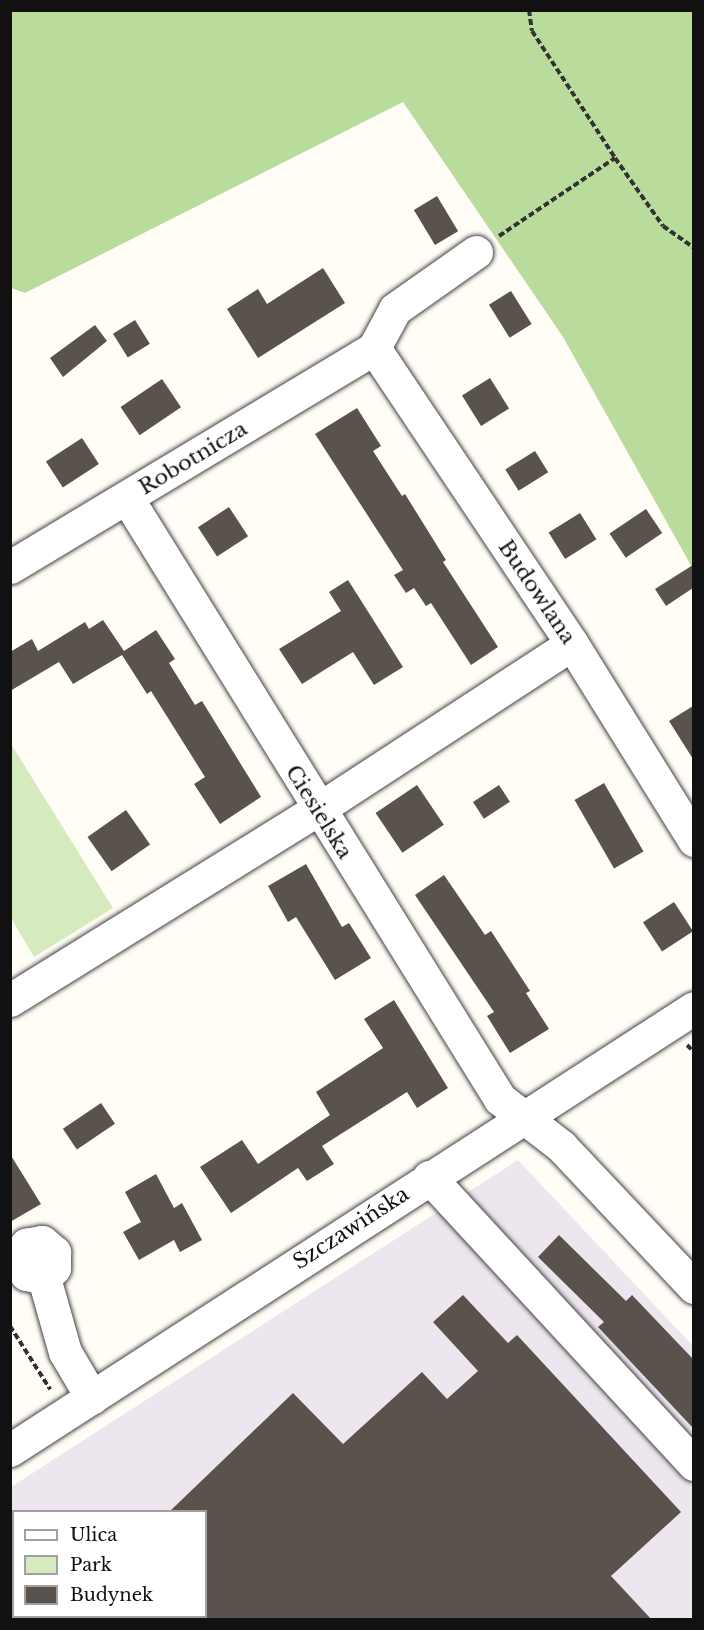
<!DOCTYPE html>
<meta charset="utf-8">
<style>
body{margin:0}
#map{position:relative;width:704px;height:1630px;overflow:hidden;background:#fffdf5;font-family:"Libre Baskerville",serif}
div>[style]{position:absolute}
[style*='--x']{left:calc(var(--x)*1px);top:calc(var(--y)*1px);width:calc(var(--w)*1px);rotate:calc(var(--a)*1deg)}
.industrial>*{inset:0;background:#eee6ef}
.green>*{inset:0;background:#d5ebbd}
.forest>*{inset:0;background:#b9dc9c}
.building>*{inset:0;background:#5a524d;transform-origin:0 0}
.path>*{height:4px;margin-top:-2px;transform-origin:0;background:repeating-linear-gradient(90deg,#333 0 6px,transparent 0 9px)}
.roads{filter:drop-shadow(0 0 2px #444) drop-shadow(0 0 2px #444)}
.minor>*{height:33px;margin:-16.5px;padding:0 16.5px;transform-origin:16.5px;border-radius:16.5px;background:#fff}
span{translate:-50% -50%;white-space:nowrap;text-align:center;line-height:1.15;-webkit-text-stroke:6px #fff;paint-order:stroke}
.street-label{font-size:21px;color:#111}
.frame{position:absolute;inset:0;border:12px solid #111;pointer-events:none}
.legend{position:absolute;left:12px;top:1510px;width:195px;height:108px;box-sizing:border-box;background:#fff;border:2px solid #a0a0a0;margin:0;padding:8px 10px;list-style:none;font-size:18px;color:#111}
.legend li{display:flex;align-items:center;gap:12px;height:30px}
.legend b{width:30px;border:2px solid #a0a0a0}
</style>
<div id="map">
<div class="industrial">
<div style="clip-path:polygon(evenodd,518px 1160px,693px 1346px,693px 1619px,11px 1620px,11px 1487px,518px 1160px,14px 1512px,206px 1512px,206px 1616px,14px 1616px,14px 1512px)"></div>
</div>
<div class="green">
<div style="clip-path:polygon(11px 744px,113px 908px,34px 957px,11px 918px)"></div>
</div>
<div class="forest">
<div style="clip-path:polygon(10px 11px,693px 11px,693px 569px,563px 337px,403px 102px,25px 293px,11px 288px)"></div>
</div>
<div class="building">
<div style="left:437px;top:196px;width:41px;height:27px;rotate:59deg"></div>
<div style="clip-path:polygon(323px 268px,345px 303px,258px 358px,227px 309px,258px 289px,267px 304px)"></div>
<div style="left:511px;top:291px;width:39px;height:26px;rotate:58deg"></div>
<div style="left:135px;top:320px;width:28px;height:26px;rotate:58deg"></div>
<div style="clip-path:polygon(95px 325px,107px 341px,63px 377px,50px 358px)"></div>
<div style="left:490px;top:378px;width:36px;height:33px;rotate:58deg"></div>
<div style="left:162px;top:379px;width:34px;height:50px;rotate:56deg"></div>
<div style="clip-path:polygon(357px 408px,381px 446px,373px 451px,402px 496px,405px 494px,446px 560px,443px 562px,498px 647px,471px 665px,431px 603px,426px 606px,414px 588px,406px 593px,394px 575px,403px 570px,315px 434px)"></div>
<div style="left:82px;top:438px;width:31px;height:43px;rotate:57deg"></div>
<div style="left:535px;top:451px;width:25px;height:35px;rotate:58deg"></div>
<div style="left:229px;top:507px;width:35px;height:37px;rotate:57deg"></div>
<div style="left:646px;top:509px;width:29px;height:44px;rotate:56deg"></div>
<div style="left:580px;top:513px;width:31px;height:37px;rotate:58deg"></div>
<div style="clip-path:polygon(693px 565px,693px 588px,666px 606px,655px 589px)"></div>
<div style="clip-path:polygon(348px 580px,403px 667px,374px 685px,353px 652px,302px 684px,279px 649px,341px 611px,329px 592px)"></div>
<div style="clip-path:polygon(103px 620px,124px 651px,156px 630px,175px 659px,169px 663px,195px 705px,202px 701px,261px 797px,220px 824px,194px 784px,205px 777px,151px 691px,147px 694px,122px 655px,73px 684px,59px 662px,10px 691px,10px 652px,32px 639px,38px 651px,85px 622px,89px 629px)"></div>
<div style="clip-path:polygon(693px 706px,693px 759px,669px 721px)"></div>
<div style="left:604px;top:783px;width:79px;height:34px;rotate:60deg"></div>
<div style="left:417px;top:785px;width:48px;height:50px;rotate:56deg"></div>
<div style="left:499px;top:785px;width:20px;height:31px;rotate:57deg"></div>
<div style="left:126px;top:810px;width:42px;height:47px;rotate:55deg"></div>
<div style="clip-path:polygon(306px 864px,342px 927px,349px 923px,371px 958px,335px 980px,296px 917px,288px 922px,268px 886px)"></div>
<div style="clip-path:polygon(444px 875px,485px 935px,491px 931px,530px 991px,526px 993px,549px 1029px,510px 1053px,487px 1016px,494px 1012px,415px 895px)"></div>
<div style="left:674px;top:902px;width:35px;height:37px;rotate:57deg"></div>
<div style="clip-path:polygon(394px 1000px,448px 1088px,417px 1108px,407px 1092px,322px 1146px,334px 1164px,307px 1181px,298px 1168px,231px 1213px,200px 1167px,242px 1140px,258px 1164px,330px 1115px,316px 1092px,383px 1048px,364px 1019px)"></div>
<div style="left:101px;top:1103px;width:25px;height:46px;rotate:56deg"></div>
<div style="clip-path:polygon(10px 1154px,41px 1204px,10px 1222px)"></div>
<div style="clip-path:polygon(156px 1174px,174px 1208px,182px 1203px,202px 1240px,180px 1252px,174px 1240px,139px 1260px,123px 1232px,141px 1222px,125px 1192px)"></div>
<div style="clip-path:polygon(559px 1235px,626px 1301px,632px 1295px,693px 1359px,693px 1428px,598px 1327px,604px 1322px,538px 1257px)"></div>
<div style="clip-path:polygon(463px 1295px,508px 1343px,517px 1335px,681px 1512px,611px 1576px,652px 1620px,206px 1620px,206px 1512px,169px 1512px,293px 1393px,343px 1444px,422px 1372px,447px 1399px,478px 1371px,433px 1322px)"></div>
</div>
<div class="path">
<div style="--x:529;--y:10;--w:21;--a:82"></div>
<div style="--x:532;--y:31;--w:152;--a:56.8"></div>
<div style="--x:615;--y:158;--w:83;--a:54.8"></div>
<div style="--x:663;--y:226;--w:38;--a:35"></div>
<div style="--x:499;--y:236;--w:140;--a:-33.9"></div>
<div style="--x:687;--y:1045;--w:10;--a:45"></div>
<div style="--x:10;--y:1326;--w:75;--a:57.6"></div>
</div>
<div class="roads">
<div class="minor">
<div style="--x:374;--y:348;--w:356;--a:56.2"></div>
<div style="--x:572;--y:644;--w:231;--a:58.1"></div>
<div style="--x:374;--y:348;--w:44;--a:-61.7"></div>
<div style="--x:395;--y:309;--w:99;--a:-35.1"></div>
<div style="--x:127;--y:498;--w:707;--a:58.17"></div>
<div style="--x:500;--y:1099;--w:77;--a:37.6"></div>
<div style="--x:561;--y:1146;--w:194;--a:46.7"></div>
<div style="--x:10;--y:567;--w:425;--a:-31"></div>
<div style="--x:10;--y:1000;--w:361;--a:-31.8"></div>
<div style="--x:317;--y:810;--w:304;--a:-33.1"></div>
<div style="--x:429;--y:1177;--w:391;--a:47.3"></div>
<div style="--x:42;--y:1242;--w:16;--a:40"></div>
<div style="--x:54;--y:1252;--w:16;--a:90"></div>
<div style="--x:54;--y:1268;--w:14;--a:135"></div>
<div style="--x:44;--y:1278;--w:18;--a:-167"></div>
<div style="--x:26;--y:1274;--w:16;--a:-117"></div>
<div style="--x:19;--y:1260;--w:17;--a:-65"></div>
<div style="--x:26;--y:1245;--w:16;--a:-11"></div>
<div style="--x:44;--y:1278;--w:77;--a:74.2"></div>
<div style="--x:65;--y:1352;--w:53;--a:59.6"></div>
<div style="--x:10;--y:1450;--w:814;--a:-32.87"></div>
</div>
</div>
<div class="street-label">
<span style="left:193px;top:458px;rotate:-31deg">Robotnicza</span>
<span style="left:537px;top:592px;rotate:56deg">Budowlana</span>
<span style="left:319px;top:812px;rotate:58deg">Ciesielska</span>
<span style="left:351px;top:1228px;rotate:-33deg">Szczawińska</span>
</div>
<div class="frame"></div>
<ul class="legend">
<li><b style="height:8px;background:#fff"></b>Ulica</li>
<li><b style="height:16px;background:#d5ebbd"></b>Park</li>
<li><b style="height:16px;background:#5a524d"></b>Budynek</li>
</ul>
</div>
